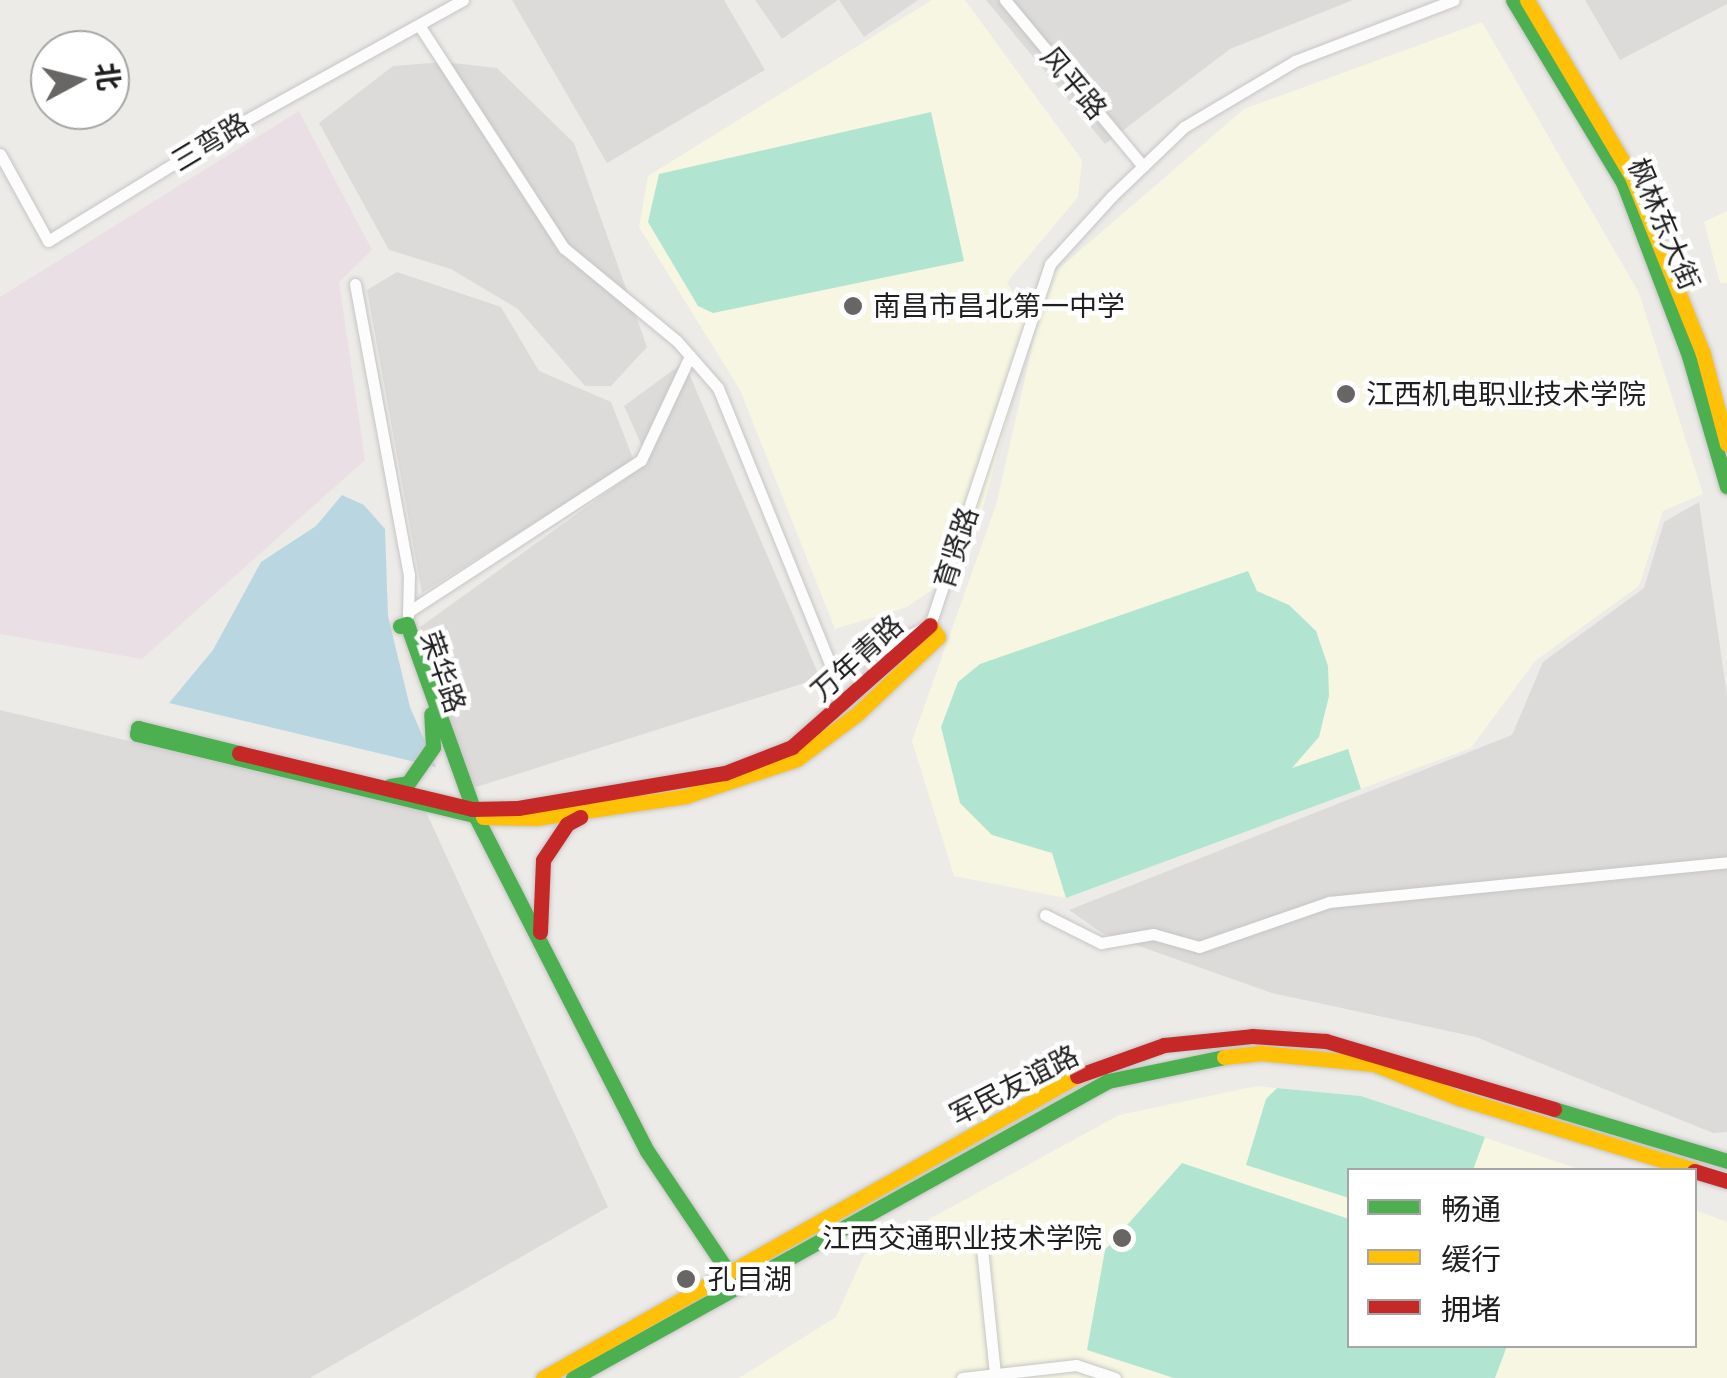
<!DOCTYPE html>
<meta charset="utf-8">
<style>
body{margin:0}
#map{position:relative;width:1727px;height:1378px;overflow:hidden;background:#edebe8;font-family:Ubuntu,"Noto Sans SC",sans-serif}
div>[style]{position:absolute}
[style*='--x']{left:calc(var(--x)*1px);top:calc(var(--y)*1px);width:calc(var(--w)*1px);rotate:calc(var(--a)*1deg)}
.residential>*{inset:0;background:#dcdbd9}
.industrial>*{inset:0;background:#ebdfe6}
.education>*{inset:0;background:#f6f6e2}
.pitch>*{inset:0;background:#b2e5d1}
.water>*{inset:0;background:#bad7e1}
.roads{filter:drop-shadow(0 0 2px #c6c5c4) drop-shadow(0 0 2px #c6c5c4)}
.street>*{height:11px;margin:-5.5px;padding:0 5.5px;transform-origin:5.5px;border-radius:5.5px;background:#fcfcfc}
.fast>*{height:15px;margin:-7.5px;padding:0 7.5px;transform-origin:7.5px;border-radius:7.5px;background:#4caf50}
.slow>*{height:15px;margin:-7.5px;padding:0 7.5px;transform-origin:7.5px;border-radius:7.5px;background:#ffc107}
.jam>*{height:15px;margin:-7.5px;padding:0 7.5px;transform-origin:7.5px;border-radius:7.5px;background:#c62828}
.dots>*{width:28px;height:28px;translate:-50% -50%;box-sizing:border-box;border:5px solid #fff;border-radius:50%}
span{translate:-50% -50%;white-space:nowrap;text-align:center;line-height:1.15;-webkit-text-stroke:9px #fff;paint-order:stroke}
.street-label{font-size:28px;color:#1f1f1f}
.poi-label{font-size:28px;color:#1f1f1f}
.left{translate:0 -50%;text-align:left}
.right{translate:-100% -50%;text-align:right}
.legend{position:absolute;left:1347px;top:1168px;width:350px;height:180px;box-sizing:border-box;background:#fff;border:2px solid #a5a5a5;margin:0;padding:12px 18px;list-style:none;font-size:30px;color:#1f1f1f}
.legend li{display:flex;align-items:center;gap:20px;height:50px}
.legend b{width:50px;border:2px solid #a5a5a5}
.north{position:absolute;left:30px;top:30px;width:100px;height:100px;box-sizing:border-box;background:#fff;border:2px solid #a5a5a5;border-radius:50%;rotate:83deg;font-size:28px;font-weight:700;line-height:40px;text-align:center;color:#1f1f1f}
.north::after{content:'';display:block;margin:auto;width:35px;height:45px;background:#676665;clip-path:polygon(50% 0,100% 100%,50% 72%,0 100%)}
</style>
<div id="map">
<div class="residential">
<div style="clip-path:polygon(512px 0,724px 0,765px 70px,607px 163px)"></div>
<div style="clip-path:polygon(755px 0,838px 0,782px 39px)"></div>
<div style="clip-path:polygon(839px 0,918px 0,864px 37px)"></div>
<div style="clip-path:polygon(986px 0,1353px 0,1230px 49px,1105px 144px)"></div>
<div style="clip-path:polygon(1585px 0,1727px 0,1727px 4px,1620px 60px)"></div>
<div style="clip-path:polygon(444px 62px,497px 68px,574px 143px,647px 347px,611px 386px,585px 386px,518px 309px,451px 269px,389px 250px,319px 123px,393px 66px)"></div>
<div style="clip-path:polygon(397px 272px,501px 307px,539px 371px,611px 402px,634px 461px,422px 593px,367px 290px)"></div>
<div style="clip-path:polygon(684px 362px,820px 678px,467px 790px,420px 627px,649px 462px,624px 406px)"></div>
<div style="clip-path:polygon(1699px 502px,1727px 695px,1727px 1132px,1713px 1133px,1476px 1037px,1272px 993px,1102px 933px,1069px 910px,1512px 735px,1543px 662px,1644px 588px,1664px 522px)"></div>
<div style="clip-path:polygon(0 710px,426px 812px,608px 1207px,310px 1378px,0 1378px)"></div>
</div>
<div class="industrial">
<div style="clip-path:polygon(299px 111px,372px 250px,339px 282px,365px 460px,142px 659px,0 634px,0 297px)"></div>
</div>
<div class="education">
<div style="clip-path:polygon(932px 0,965px 0,1082px 160px,1078px 197px,1007px 282px,1032px 329px,967px 566px,907px 607px,835px 629px,740px 390px,639px 227px,648px 176px)"></div>
<div style="clip-path:polygon(1482px 22px,1639px 293px,1703px 494px,1663px 511px,1639px 586px,1535px 661px,1471px 748px,1066px 898px,954px 876px,912px 741px,996px 505px,1048px 278px,1244px 109px)"></div>
<div style="clip-path:polygon(1727px 211px,1727px 283px,1720px 283px,1704px 222px)"></div>
<div style="clip-path:polygon(1257px 1086px,1361px 1096px,1581px 1170px,1350px 1170px,1350px 1346px,1694px 1346px,1695px 1210px,1727px 1222px,1727px 1378px,739px 1378px,836px 1317px,864px 1255px,1119px 1115px)"></div>
</div>
<div class="pitch">
<div style="clip-path:polygon(931px 112px,964px 261px,713px 313px,698px 306px,648px 222px,659px 174px)"></div>
<div style="clip-path:polygon(1248px 571px,1257px 591px,1289px 605px,1316px 631px,1328px 666px,1329px 696px,1319px 737px,1292px 768px,1348px 749px,1361px 789px,1066px 898px,1052px 853px,992px 835px,960px 803px,941px 727px,958px 682px,980px 664px)"></div>
<div style="clip-path:polygon(1277px 1088px,1361px 1096px,1485px 1137px,1473px 1170px,1350px 1170px,1349px 1198px,1246px 1165px,1266px 1099px)"></div>
<div style="clip-path:polygon(1182px 1163px,1349px 1219px,1350px 1346px,1507px 1346px,1495px 1378px,1174px 1378px,1087px 1350px,1105px 1250px)"></div>
</div>
<div class="water">
<div style="clip-path:polygon(342px 495px,364px 505px,385px 529px,388px 616px,410px 707px,436px 767px,169px 703px,213px 650px,261px 562px,316px 526px)"></div>
</div>
<div class="roads">
<div class="street">
<div style="--x:1005;--y:0;--w:216;--a:50.3"></div>
<div style="--x:419;--y:25;--w:266;--a:57"></div>
<div style="--x:564;--y:248;--w:146;--a:39.5"></div>
<div style="--x:677;--y:341;--w:62;--a:48.9"></div>
<div style="--x:718;--y:388;--w:308;--a:67.9"></div>
<div style="--x:834;--y:673;--w:107;--a:-26.6"></div>
<div style="--x:930;--y:625;--w:380;--a:-71.6"></div>
<div style="--x:1050;--y:264;--w:92;--a:-47.6"></div>
<div style="--x:1112;--y:196;--w:100;--a:-43.8"></div>
<div style="--x:1184;--y:127;--w:129;--a:-30.7"></div>
<div style="--x:1295;--y:61;--w:170;--a:-21"></div>
<div style="--x:0;--y:154;--w:99;--a:61.1"></div>
<div style="--x:48;--y:241;--w:216;--a:-31.6"></div>
<div style="--x:232;--y:128;--w:264;--a:-29"></div>
<div style="--x:355;--y:284;--w:295;--a:79.5"></div>
<div style="--x:409;--y:574;--w:41;--a:91.4"></div>
<div style="--x:408;--y:612;--w:278;--a:-33.1"></div>
<div style="--x:641;--y:460;--w:115;--a:-64.8"></div>
<div style="--x:1045;--y:915;--w:63;--a:26.6"></div>
<div style="--x:1101;--y:943;--w:53;--a:-9.8"></div>
<div style="--x:1153;--y:934;--w:48;--a:15.8"></div>
<div style="--x:1199;--y:947;--w:138;--a:-19.1"></div>
<div style="--x:1329;--y:902;--w:400;--a:-5.7"></div>
<div style="--x:995;--y:1374;--w:137;--a:-95.9"></div>
<div style="--x:981;--y:1238;--w:26;--a:-23"></div>
<div style="--x:962;--y:1378;--w:115;--a:-6.5"></div>
<div style="--x:1076;--y:1365;--w:41;--a:18.4"></div>
</div>
<div class="fast">
<div style="--x:1513;--y:0;--w:213;--a:58.9"></div>
<div style="--x:1623;--y:182;--w:186;--a:69.2"></div>
<div style="--x:1689;--y:356;--w:136;--a:73.8"></div>
<div style="--x:400;--y:626;--w:7;--a:-16"></div>
<div style="--x:407;--y:624;--w:205;--a:70.3"></div>
<div style="--x:476;--y:817;--w:375;--a:62.9"></div>
<div style="--x:647;--y:1151;--w:154;--a:56.1"></div>
<div style="--x:239;--y:753;--w:104;--a:-166.1"></div>
<div style="--x:138;--y:728;--w:6;--a:99"></div>
<div style="--x:137;--y:734;--w:356;--a:13.5"></div>
<div style="--x:390;--y:786;--w:18;--a:-9"></div>
<div style="--x:408;--y:783;--w:44;--a:-55.2"></div>
<div style="--x:433;--y:747;--w:33;--a:-93"></div>
<div style="--x:1554;--y:1109;--w:181;--a:16.7"></div>
<div style="--x:573;--y:1378;--w:612;--a:-29.04"></div>
<div style="--x:1108;--y:1081;--w:118;--a:-11.7"></div>
</div>
<div class="slow">
<div style="--x:1527;--y:0;--w:206;--a:59.3"></div>
<div style="--x:1632;--y:177;--w:191;--a:68.1"></div>
<div style="--x:1703;--y:354;--w:93;--a:75.1"></div>
<div style="--x:483;--y:817;--w:53;--a:1.1"></div>
<div style="--x:536;--y:818;--w:152;--a:-8.3"></div>
<div style="--x:686;--y:796;--w:117;--a:-18.4"></div>
<div style="--x:797;--y:759;--w:75;--a:-36.9"></div>
<div style="--x:857;--y:714;--w:112;--a:-43.5"></div>
<div style="--x:938;--y:637;--w:14;--a:-124"></div>
<div style="--x:1224;--y:1057;--w:36;--a:-6"></div>
<div style="--x:1260;--y:1053;--w:115;--a:5.5"></div>
<div style="--x:1374;--y:1064;--w:92;--a:21.8"></div>
<div style="--x:1459;--y:1098;--w:246;--a:17"></div>
<div style="--x:543;--y:1378;--w:613;--a:-29.49"></div>
</div>
<div class="jam">
<div style="--x:239;--y:753;--w:240;--a:13.5"></div>
<div style="--x:472;--y:809;--w:46;--a:-1.2"></div>
<div style="--x:518;--y:808;--w:210;--a:-9.6"></div>
<div style="--x:725;--y:773;--w:72;--a:-21.2"></div>
<div style="--x:792;--y:747;--w:184;--a:-41.5"></div>
<div style="--x:540;--y:932;--w:72;--a:-87.6"></div>
<div style="--x:543;--y:860;--w:43;--a:-56.3"></div>
<div style="--x:567;--y:824;--w:15;--a:-28"></div>
<div style="--x:1077;--y:1076;--w:92;--a:-19.6"></div>
<div style="--x:1164;--y:1045;--w:88;--a:-5.8"></div>
<div style="--x:1252;--y:1036;--w:74;--a:3.9"></div>
<div style="--x:1326;--y:1041;--w:238;--a:16.6"></div>
<div style="--x:1694;--y:1171;--w:34;--a:17"></div>
</div>
</div>
<div class="dots">
<div style="left:853px;top:306px;background:#676665"></div>
<div style="left:1346px;top:394px;background:#676665"></div>
<div style="left:1122px;top:1238px;background:#676665"></div>
<div style="left:686px;top:1279px;background:#676665"></div>
</div>
<div class="street-label">
<span style="left:1074px;top:83px;rotate:50deg">风平路</span>
<span style="left:210px;top:142px;rotate:-31deg">三弯路</span>
<span style="left:1664px;top:224px;rotate:67deg">枫林东大街</span>
<span style="left:956px;top:548px;rotate:-72deg">育贤路</span>
<span style="left:857px;top:658px;rotate:-42deg">万年青路</span>
<span style="left:443px;top:672px;rotate:71deg">荣华路</span>
<span style="left:1014px;top:1085px;rotate:-27deg">军民友谊路</span>
</div>
<div class="poi-label">
<span class="left" style="left:873px;top:306px">南昌市昌北第一中学</span>
<span class="left" style="left:1366px;top:394px">江西机电职业技术学院</span>
<span class="right" style="left:1102px;top:1238px">江西交通职业技术学院</span>
<span class="left" style="left:708px;top:1279px">孔目湖</span>
</div>
<ul class="legend">
<li><b style="height:12px;background:#4caf50"></b>畅通</li>
<li><b style="height:12px;background:#ffc107"></b>缓行</li>
<li><b style="height:12px;background:#c62828"></b>拥堵</li>
</ul>
<div class="north">北</div>
</div>
